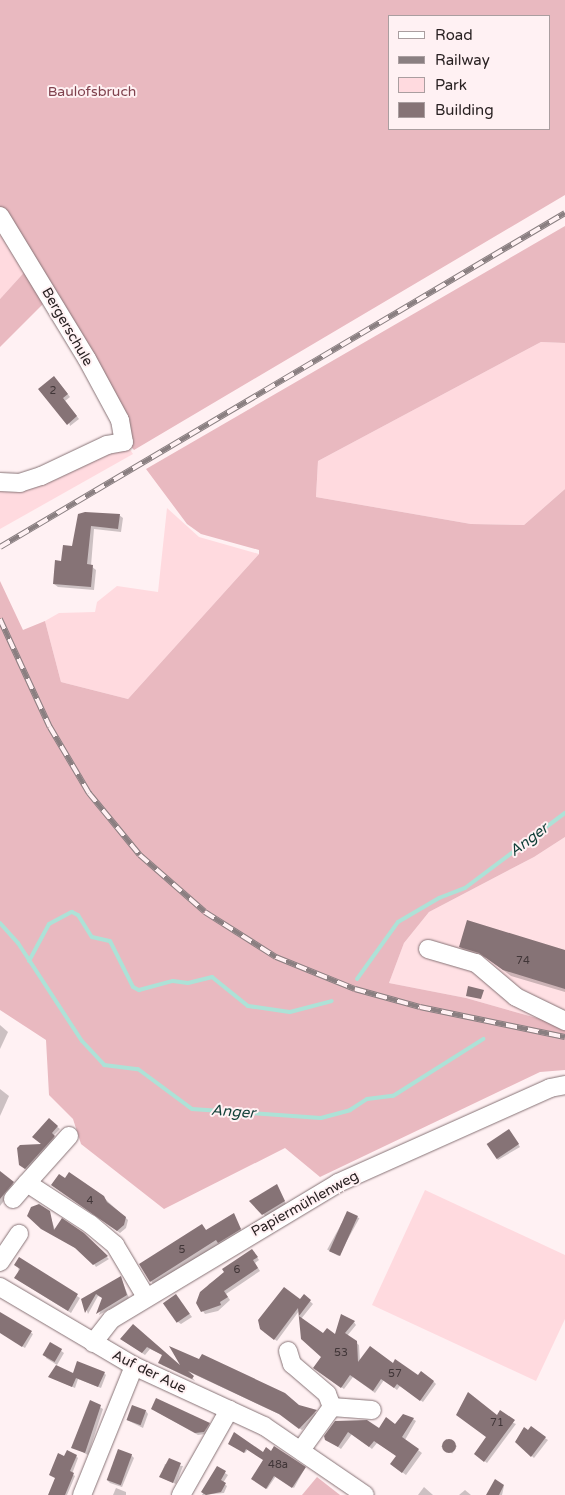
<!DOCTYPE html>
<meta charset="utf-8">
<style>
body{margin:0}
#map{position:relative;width:565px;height:1495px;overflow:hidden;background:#fff1f3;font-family:"Varela Round",sans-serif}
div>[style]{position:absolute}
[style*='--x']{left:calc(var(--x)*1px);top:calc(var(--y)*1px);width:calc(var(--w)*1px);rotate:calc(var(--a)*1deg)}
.built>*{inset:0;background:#ffe0e4}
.green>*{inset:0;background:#ffdadf}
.forest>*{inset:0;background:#e9b9c0}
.shadow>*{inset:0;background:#0003;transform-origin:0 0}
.stream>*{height:4px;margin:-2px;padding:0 2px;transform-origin:2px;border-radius:2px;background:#ade2d7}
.building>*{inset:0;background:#867376;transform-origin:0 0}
.round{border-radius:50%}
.roads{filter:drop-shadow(0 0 1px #877376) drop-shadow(0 0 1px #877376)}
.minor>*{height:18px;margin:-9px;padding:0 9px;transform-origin:9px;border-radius:9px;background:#fff}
.rail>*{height:5.5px;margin-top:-2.75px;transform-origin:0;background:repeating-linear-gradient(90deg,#fff1f3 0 11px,#8a7f81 0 22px);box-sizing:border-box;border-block:1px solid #8a7f81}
span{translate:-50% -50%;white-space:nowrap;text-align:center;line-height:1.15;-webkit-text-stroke:4px #fff1f3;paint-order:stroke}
.number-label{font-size:11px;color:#413638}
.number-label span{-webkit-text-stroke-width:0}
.park-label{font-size:14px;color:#80424e}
.street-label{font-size:14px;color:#2a2223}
.water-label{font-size:15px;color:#103f38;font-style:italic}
.legend{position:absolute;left:388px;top:15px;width:162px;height:115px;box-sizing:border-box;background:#fff1f3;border:1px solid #aa9ea0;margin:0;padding:6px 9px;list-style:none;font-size:15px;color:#2a2223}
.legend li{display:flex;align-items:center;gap:10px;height:25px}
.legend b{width:25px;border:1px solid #aa9ea0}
</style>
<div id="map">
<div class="built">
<div style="clip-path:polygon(565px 837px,565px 1026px,466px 998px,389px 983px,404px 943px,429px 912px,534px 857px)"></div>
</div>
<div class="green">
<div style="clip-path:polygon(0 221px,29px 267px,0 299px)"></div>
<div style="clip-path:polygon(541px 342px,565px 343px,565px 489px,524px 525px,471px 524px,316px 497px,318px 461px)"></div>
<div style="clip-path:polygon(129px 448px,133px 454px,0 529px,0 483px)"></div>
<div style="clip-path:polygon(167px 508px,199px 537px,259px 554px,128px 699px,61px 682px,45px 621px,59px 613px,95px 612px,97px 602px,117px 586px,158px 592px)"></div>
<div style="clip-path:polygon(425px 1190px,565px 1255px,565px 1319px,536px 1381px,372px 1305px)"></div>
</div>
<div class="forest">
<div style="clip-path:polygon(evenodd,0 0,565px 0,565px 195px,134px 450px,125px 440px,0 210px,0 0,389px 16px,549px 16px,549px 129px,389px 129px,389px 16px)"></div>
<div style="clip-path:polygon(565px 226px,565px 343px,541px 342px,318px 461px,316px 497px,471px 524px,524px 525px,565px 489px,565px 837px,534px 857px,429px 912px,404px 943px,389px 983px,466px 998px,565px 1026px,565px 1070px,540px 1072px,320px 1177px,285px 1148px,164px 1209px,81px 1144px,73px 1119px,49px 1095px,46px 1040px,0 1010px,0 581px,23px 630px,45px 621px,61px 682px,128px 699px,259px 554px,259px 550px,201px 534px,187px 524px,146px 469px)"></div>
<div style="clip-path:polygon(29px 267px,49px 298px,0 347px,0 299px)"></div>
<div style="clip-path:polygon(317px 1477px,340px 1495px,302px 1495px)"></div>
</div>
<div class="shadow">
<div style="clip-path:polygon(57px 380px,70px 397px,65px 401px,79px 419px,70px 426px)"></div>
<div style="clip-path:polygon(80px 515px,119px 515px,123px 518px,121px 532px,94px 529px,91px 566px,96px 570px,94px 590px,58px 587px,54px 584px,62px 562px,73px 548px)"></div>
<div style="clip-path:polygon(460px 947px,565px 951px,565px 992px,511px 976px,487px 958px,466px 953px)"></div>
<div style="clip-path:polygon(0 1025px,8px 1032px,0 1049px)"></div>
<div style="clip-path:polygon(0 1089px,9px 1096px,0 1116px)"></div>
<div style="clip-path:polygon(49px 1120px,60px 1129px,53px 1136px,56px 1139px,28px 1171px,20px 1165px,44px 1146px)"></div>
<div style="clip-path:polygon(509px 1130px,520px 1147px,498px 1160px,496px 1157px)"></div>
<div style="clip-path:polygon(0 1178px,16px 1185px,0 1206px)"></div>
<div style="clip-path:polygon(52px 1185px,103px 1197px,128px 1220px,126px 1228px,120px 1233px)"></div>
<div style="clip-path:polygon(277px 1185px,286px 1204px,266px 1217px,251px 1201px)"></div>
<div style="clip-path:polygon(49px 1212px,55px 1230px,83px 1234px,109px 1259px,96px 1267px,90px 1258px,31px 1218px)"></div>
<div style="left:348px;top:1212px;width:13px;height:43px;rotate:29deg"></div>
<div style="clip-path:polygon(233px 1214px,242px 1232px,153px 1284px,151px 1281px,206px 1231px)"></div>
<div style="clip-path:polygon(254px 1253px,259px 1260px,255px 1263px,260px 1271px,226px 1294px,230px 1300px,218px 1311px,205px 1314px,197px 1303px,209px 1284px)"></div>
<div style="clip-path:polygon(19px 1259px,80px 1298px,71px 1313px,18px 1280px)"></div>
<div style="clip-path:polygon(121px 1278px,129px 1298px,99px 1315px,104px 1298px,98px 1296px,88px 1314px,83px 1299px)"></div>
<div style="clip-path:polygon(304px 1296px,313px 1304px,301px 1319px,323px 1335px,335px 1336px,354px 1322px,356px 1325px,347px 1336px,359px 1345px,360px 1362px,393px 1364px,418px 1377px,421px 1373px,434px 1382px,436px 1384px,423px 1402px,400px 1386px,397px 1390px,384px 1380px,375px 1393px,353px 1377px,344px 1389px,317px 1370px,323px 1357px,302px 1338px,299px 1311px,277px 1341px,264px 1332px)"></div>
<div style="clip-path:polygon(178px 1298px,192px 1317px,181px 1324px,178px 1322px)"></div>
<div style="clip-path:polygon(0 1313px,33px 1334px,25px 1348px,0 1332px)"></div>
<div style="clip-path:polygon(133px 1326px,184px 1370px,200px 1361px,318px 1414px,302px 1430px,283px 1416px,187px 1371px,195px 1381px,162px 1365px,163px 1355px,150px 1349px,145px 1355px,124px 1341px)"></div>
<div style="clip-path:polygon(50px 1343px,64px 1353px,57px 1365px,46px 1358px)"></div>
<div style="clip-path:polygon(104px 1373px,106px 1375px,101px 1388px,78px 1379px,75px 1388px,52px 1378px)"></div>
<div style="clip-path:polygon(91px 1402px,103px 1409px,88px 1455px,73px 1447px)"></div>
<div style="clip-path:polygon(152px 1409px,209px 1424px,211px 1425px,206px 1434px,198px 1435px)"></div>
<div style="clip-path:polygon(146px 1411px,148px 1414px,143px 1428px,127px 1420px)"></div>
<div style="clip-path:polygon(497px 1416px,516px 1424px,487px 1463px,478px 1456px)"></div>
<div style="clip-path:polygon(413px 1419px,416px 1421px,405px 1440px,422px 1453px,406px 1475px,394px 1466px,397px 1456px,377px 1443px,372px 1449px,352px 1434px,341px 1449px,326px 1439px,336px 1422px,379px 1429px)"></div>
<div style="clip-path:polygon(235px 1434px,263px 1453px,266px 1449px,272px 1452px,275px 1448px,305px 1468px,294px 1488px,276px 1476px,267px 1489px,254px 1480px,265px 1460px,248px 1449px,245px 1453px,231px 1445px)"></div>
<div style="clip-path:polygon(545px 1438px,548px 1440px,534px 1458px,517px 1442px)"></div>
<div style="left:446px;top:1439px;width:13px;height:9px;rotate:32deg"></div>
<div style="clip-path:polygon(131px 1455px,134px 1458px,122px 1487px,110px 1483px,107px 1480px)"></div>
<div style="clip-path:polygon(76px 1456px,78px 1458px,72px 1474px,75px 1476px,67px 1495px,50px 1495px,56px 1478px,51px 1475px,65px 1457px)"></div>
<div style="clip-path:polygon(165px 1464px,183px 1466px,176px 1484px,160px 1477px)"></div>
<div style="clip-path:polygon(217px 1468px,228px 1475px,223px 1483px,227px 1486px,224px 1493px,202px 1495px)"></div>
<div style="clip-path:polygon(504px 1486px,502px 1495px,488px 1495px)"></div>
<div style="clip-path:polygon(424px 1487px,433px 1495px,418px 1495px)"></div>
<div style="clip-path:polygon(116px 1488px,126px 1492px,126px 1495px,113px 1495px)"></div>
<div style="clip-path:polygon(465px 1490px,471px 1495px,459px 1495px)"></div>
</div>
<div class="stream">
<div style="--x:0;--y:923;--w:27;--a:48"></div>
<div style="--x:18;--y:943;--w:117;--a:56.9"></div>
<div style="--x:82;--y:1041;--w:33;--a:47"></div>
<div style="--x:104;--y:1065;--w:34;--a:7"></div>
<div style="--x:138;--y:1069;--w:67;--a:36.5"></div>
<div style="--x:192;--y:1109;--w:129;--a:4"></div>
<div style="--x:321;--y:1118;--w:30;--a:-15"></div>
<div style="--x:350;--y:1110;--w:20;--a:-33"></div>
<div style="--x:367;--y:1099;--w:26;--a:-7"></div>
<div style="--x:393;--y:1096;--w:107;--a:-32.3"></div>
<div style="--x:29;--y:961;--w:42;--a:-61.6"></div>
<div style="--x:49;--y:924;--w:26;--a:-28"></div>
<div style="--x:72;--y:912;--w:7;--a:27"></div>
<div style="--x:78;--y:915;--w:26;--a:58"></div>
<div style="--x:92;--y:937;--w:18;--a:13"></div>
<div style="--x:110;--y:941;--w:51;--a:63.4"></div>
<div style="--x:133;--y:987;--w:7;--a:27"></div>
<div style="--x:139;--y:990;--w:35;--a:-15"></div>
<div style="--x:173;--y:981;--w:15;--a:8"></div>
<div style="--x:188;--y:983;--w:25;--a:-14"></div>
<div style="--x:212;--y:977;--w:46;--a:38.9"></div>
<div style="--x:248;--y:1006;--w:42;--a:8.1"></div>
<div style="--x:290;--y:1012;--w:43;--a:-14.7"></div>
<div style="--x:357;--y:979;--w:70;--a:-54.3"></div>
<div style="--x:398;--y:922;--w:48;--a:-30.3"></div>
<div style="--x:439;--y:898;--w:28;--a:-21"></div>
<div style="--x:465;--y:888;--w:125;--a:-36.9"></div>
</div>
<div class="building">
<div style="clip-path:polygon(54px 376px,68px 394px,63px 398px,77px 416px,67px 425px,38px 389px)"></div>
<div style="clip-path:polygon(85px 512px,120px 514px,118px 529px,91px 526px,87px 564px,93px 565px,91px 587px,53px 584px,55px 560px,61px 561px,63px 545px,72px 546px,78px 514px)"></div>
<div style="clip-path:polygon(467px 920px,565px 950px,565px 989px,503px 970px,479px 953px,459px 947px)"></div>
<div style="clip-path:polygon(468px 986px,484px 990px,481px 999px,466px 996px)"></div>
<div style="clip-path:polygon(49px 1118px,58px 1126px,52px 1133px,55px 1136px,25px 1169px,19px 1165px,17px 1148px,20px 1145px,41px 1144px,32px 1137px)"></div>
<div style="left:509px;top:1129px;width:18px;height:27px;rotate:56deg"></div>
<div style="clip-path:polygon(0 1171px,14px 1182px,0 1199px)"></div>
<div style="clip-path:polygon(69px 1172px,104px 1196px,107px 1202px,126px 1217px,124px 1225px,117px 1231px,51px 1185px,59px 1174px,65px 1178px)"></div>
<div style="clip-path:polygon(277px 1184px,285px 1201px,262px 1215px,249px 1201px)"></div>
<div style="clip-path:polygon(39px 1204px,50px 1211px,54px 1230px,62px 1218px,84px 1233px,108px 1256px,93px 1265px,75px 1248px,41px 1229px,27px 1216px,31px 1207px)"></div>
<div style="left:347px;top:1211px;width:12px;height:44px;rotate:24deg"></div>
<div style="clip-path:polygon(234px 1213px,241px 1229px,218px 1243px,216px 1240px,150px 1282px,139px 1264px,202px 1224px,206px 1230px)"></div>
<div style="clip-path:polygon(252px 1249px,258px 1257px,253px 1260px,258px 1268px,224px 1291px,228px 1297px,220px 1302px,221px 1305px,201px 1312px,196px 1303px,200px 1292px,224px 1272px,222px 1269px)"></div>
<div style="clip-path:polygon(19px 1257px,78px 1294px,68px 1311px,14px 1278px,20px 1269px,14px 1265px)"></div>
<div style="clip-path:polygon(121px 1276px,127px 1295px,96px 1314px,102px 1298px,96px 1294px,85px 1313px,81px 1299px)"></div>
<div style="clip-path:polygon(284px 1287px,300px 1299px,304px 1294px,311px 1300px,299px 1316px,323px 1333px,327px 1328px,335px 1334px,341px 1314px,355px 1321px,345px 1333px,357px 1341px,358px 1362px,370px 1346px,393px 1363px,395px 1359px,418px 1375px,421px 1371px,434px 1381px,420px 1401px,397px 1384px,394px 1388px,381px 1379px,373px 1391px,350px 1375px,341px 1388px,313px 1368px,321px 1357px,301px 1339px,298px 1308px,274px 1340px,260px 1329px,258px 1320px)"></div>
<div style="left:176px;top:1294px;width:24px;height:16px;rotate:55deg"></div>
<div style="clip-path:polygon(0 1312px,32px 1331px,22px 1347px,0 1333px)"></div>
<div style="clip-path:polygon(133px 1324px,180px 1365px,169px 1346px,199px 1359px,202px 1354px,285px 1393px,299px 1405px,317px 1410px,299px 1429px,279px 1414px,188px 1371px,194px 1376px,192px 1379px,158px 1363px,162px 1355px,147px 1347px,142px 1353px,120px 1339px)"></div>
<div style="left:50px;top:1342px;width:14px;height:15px;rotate:30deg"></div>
<div style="clip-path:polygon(77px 1361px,105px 1372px,98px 1387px,76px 1378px,72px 1387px,48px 1377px,56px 1365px,73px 1373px)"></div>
<div style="clip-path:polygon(468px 1392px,497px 1415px,500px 1410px,515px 1420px,484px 1462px,474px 1454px,486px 1437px,456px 1415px)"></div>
<div style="clip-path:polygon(156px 1398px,210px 1423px,204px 1432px,195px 1433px,151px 1409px)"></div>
<div style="clip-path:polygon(90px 1400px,101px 1405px,85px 1453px,71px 1448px)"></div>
<div style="left:132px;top:1405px;width:15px;height:16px;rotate:20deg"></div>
<div style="clip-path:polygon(403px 1414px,414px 1418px,402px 1437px,419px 1449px,402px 1473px,390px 1464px,396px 1456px,374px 1441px,369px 1447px,348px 1432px,338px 1447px,325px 1440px,324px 1436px,335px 1421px,367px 1420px,379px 1428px,386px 1417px,395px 1424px)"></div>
<div style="clip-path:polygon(531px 1426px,546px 1437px,531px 1457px,515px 1442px,524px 1427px,528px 1430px)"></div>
<div style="clip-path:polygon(234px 1432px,263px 1452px,266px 1447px,271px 1451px,274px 1446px,306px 1467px,292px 1488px,274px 1476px,266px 1489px,251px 1479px,263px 1460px,246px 1449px,244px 1453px,228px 1444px)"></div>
<div class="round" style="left:442px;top:1439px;width:14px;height:14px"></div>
<div style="left:118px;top:1449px;width:15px;height:33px;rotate:20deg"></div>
<div style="clip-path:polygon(67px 1450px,77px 1455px,70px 1471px,74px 1473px,72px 1478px,65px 1495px,48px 1495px,55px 1478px,49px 1475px,58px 1453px,64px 1456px)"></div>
<div style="clip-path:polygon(169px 1458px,181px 1463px,173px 1483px,159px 1477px)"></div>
<div style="clip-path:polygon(217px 1466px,226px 1471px,221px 1480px,226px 1483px,221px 1492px,206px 1495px,201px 1492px)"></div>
<div style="clip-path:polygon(495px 1479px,504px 1485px,499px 1495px,486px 1495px)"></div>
</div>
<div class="roads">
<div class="minor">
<div style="--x:0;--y:216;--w:167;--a:58.7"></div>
<div style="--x:87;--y:359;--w:69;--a:61.6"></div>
<div style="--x:120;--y:420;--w:22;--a:80"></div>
<div style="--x:124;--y:442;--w:17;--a:170"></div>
<div style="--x:107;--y:445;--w:73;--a:154.8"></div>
<div style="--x:41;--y:476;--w:22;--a:162"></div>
<div style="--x:20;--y:483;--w:20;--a:-177"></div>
<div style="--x:428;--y:949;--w:50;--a:16.3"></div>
<div style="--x:476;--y:963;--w:52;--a:40.4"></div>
<div style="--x:516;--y:997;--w:55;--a:26.1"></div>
<div style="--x:27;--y:1183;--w:63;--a:-48.2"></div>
<div style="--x:13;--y:1199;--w:21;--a:-49"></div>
<div style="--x:27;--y:1183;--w:75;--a:33.1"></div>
<div style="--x:90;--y:1224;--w:33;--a:40"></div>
<div style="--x:115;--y:1245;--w:61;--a:59.2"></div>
<div style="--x:0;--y:1262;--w:34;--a:-56"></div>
<div style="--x:0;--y:1287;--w:156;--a:30.5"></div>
<div style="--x:134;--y:1366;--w:143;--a:24.8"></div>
<div style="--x:264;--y:1426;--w:122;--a:34.3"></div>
<div style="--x:93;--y:1343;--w:31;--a:-52"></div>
<div style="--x:112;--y:1319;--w:264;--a:-31"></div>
<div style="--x:338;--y:1183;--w:232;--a:-24.1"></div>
<div style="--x:550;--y:1088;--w:15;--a:-11"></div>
<div style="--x:288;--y:1351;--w:14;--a:73"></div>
<div style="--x:292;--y:1364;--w:46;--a:40.6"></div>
<div style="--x:327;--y:1394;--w:14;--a:69"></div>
<div style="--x:301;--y:1450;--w:53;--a:-54.2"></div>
<div style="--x:332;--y:1407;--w:40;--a:4.3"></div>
<div style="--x:82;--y:1495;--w:139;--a:-68"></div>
<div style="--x:181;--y:1495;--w:98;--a:-60.5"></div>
</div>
</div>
<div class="rail">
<div style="--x:0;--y:547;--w:656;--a:-30.59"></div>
<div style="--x:0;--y:619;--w:119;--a:65.2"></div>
<div style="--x:50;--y:727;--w:77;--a:59.4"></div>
<div style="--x:89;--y:793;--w:80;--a:50.6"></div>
<div style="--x:140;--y:855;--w:86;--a:41.2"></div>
<div style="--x:205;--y:912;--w:84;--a:32.4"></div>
<div style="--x:276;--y:957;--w:85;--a:22.1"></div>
<div style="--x:355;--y:989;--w:67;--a:15.5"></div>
<div style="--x:420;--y:1007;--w:148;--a:11.7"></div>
</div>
<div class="number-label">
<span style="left:53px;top:391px">2</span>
<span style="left:523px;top:961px">74</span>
<span style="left:90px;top:1201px">4</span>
<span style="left:182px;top:1250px">5</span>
<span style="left:237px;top:1270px">6</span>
<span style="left:341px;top:1353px">53</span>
<span style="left:395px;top:1374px">57</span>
<span style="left:497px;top:1423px">71</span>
<span style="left:278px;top:1465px">48a</span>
</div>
<div class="park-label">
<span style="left:92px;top:92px">Baulofsbruch</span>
</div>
<div class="street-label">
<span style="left:67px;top:327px;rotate:60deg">Bergerschule</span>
<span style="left:305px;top:1204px;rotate:-29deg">Papiermühlenweg</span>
<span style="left:149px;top:1372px;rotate:26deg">Auf der Aue</span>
</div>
<div class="water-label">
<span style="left:529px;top:840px;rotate:-37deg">Anger</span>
<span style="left:233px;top:1112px;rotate:4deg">Anger</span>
</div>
<ul class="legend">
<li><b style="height:6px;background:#fff"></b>Road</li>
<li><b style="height:6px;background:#8a7f81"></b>Railway</li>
<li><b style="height:14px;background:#ffdadf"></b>Park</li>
<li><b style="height:14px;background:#867376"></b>Building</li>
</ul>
</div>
